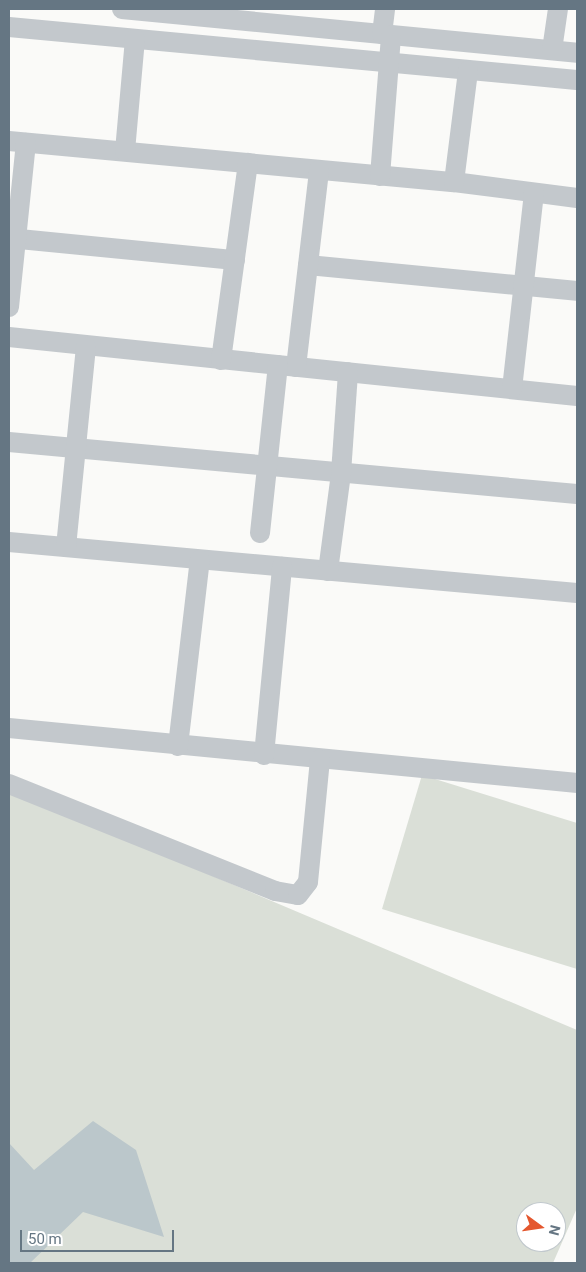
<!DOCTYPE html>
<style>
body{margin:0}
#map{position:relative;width:586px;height:1272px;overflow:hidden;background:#fafaf8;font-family:Roboto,sans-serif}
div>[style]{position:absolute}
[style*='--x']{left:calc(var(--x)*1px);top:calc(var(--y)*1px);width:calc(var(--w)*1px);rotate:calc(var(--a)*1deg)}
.green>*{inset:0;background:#dadfd7}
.water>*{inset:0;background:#bbc7cb}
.street>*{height:20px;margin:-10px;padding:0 10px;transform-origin:10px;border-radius:10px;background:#c3c8cc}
span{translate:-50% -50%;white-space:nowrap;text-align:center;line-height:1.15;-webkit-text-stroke:5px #fff;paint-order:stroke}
.frame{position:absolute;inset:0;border:10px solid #657683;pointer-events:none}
.north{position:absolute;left:516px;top:1202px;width:50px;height:50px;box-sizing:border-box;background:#fff;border:1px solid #c1c8cd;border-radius:50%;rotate:104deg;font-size:14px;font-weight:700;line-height:20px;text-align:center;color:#657683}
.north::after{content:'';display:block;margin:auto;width:18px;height:22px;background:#e4572e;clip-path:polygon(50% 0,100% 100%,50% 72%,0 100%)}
.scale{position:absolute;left:20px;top:1230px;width:154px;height:22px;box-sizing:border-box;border:2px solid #657683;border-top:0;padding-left:6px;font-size:15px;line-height:18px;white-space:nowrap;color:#657683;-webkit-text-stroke:4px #fff;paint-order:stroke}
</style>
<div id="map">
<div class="green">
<div style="clip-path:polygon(422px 775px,577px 823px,577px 969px,382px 909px)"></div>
<div style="clip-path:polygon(evenodd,9px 790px,577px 1030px,577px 1208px,553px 1263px,9px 1263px,9px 790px,526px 1212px,556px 1212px,556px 1242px,526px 1242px,526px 1212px)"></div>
</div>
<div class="water">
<div style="clip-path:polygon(93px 1121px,136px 1150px,164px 1237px,83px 1212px,30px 1263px,9px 1263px,9px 1143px,34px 1170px)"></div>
</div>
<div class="street">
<div style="--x:122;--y:9;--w:457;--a:5.5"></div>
<div style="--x:9;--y:27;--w:570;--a:5.33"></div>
<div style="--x:382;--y:34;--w:25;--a:-83"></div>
<div style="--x:552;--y:50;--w:41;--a:-81.7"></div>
<div style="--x:9;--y:141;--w:447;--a:5.3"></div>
<div style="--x:454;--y:182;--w:124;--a:7.4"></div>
<div style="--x:125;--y:151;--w:112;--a:-84.9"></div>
<div style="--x:380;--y:176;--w:141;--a:-85.5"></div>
<div style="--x:454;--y:182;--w:112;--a:-82.8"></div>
<div style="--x:9;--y:238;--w:227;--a:5.6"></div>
<div style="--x:308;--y:265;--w:270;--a:5.5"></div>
<div style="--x:9;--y:307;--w:165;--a:-84.1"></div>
<div style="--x:9;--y:337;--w:571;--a:5.93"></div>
<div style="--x:221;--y:360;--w:199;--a:-82.2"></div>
<div style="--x:296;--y:367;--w:198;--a:-83.3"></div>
<div style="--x:512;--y:389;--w:197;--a:-83.6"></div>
<div style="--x:9;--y:442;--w:570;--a:5.23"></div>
<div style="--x:260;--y:533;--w:169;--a:-83.9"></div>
<div style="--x:9;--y:542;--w:570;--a:5.13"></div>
<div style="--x:66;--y:547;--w:201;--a:-84.3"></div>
<div style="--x:328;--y:571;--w:99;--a:-82.4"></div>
<div style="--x:341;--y:473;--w:101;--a:-86"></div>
<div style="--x:9;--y:728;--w:571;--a:5.53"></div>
<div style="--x:178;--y:746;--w:187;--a:-83.3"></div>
<div style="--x:264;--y:755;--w:189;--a:-84.5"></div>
<div style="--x:9;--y:784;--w:287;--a:21.9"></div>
<div style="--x:275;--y:891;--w:23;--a:10"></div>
<div style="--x:298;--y:895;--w:16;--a:-52"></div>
<div style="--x:308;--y:882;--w:123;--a:-84.4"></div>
</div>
<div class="frame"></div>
<div class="north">N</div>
<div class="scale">50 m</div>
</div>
